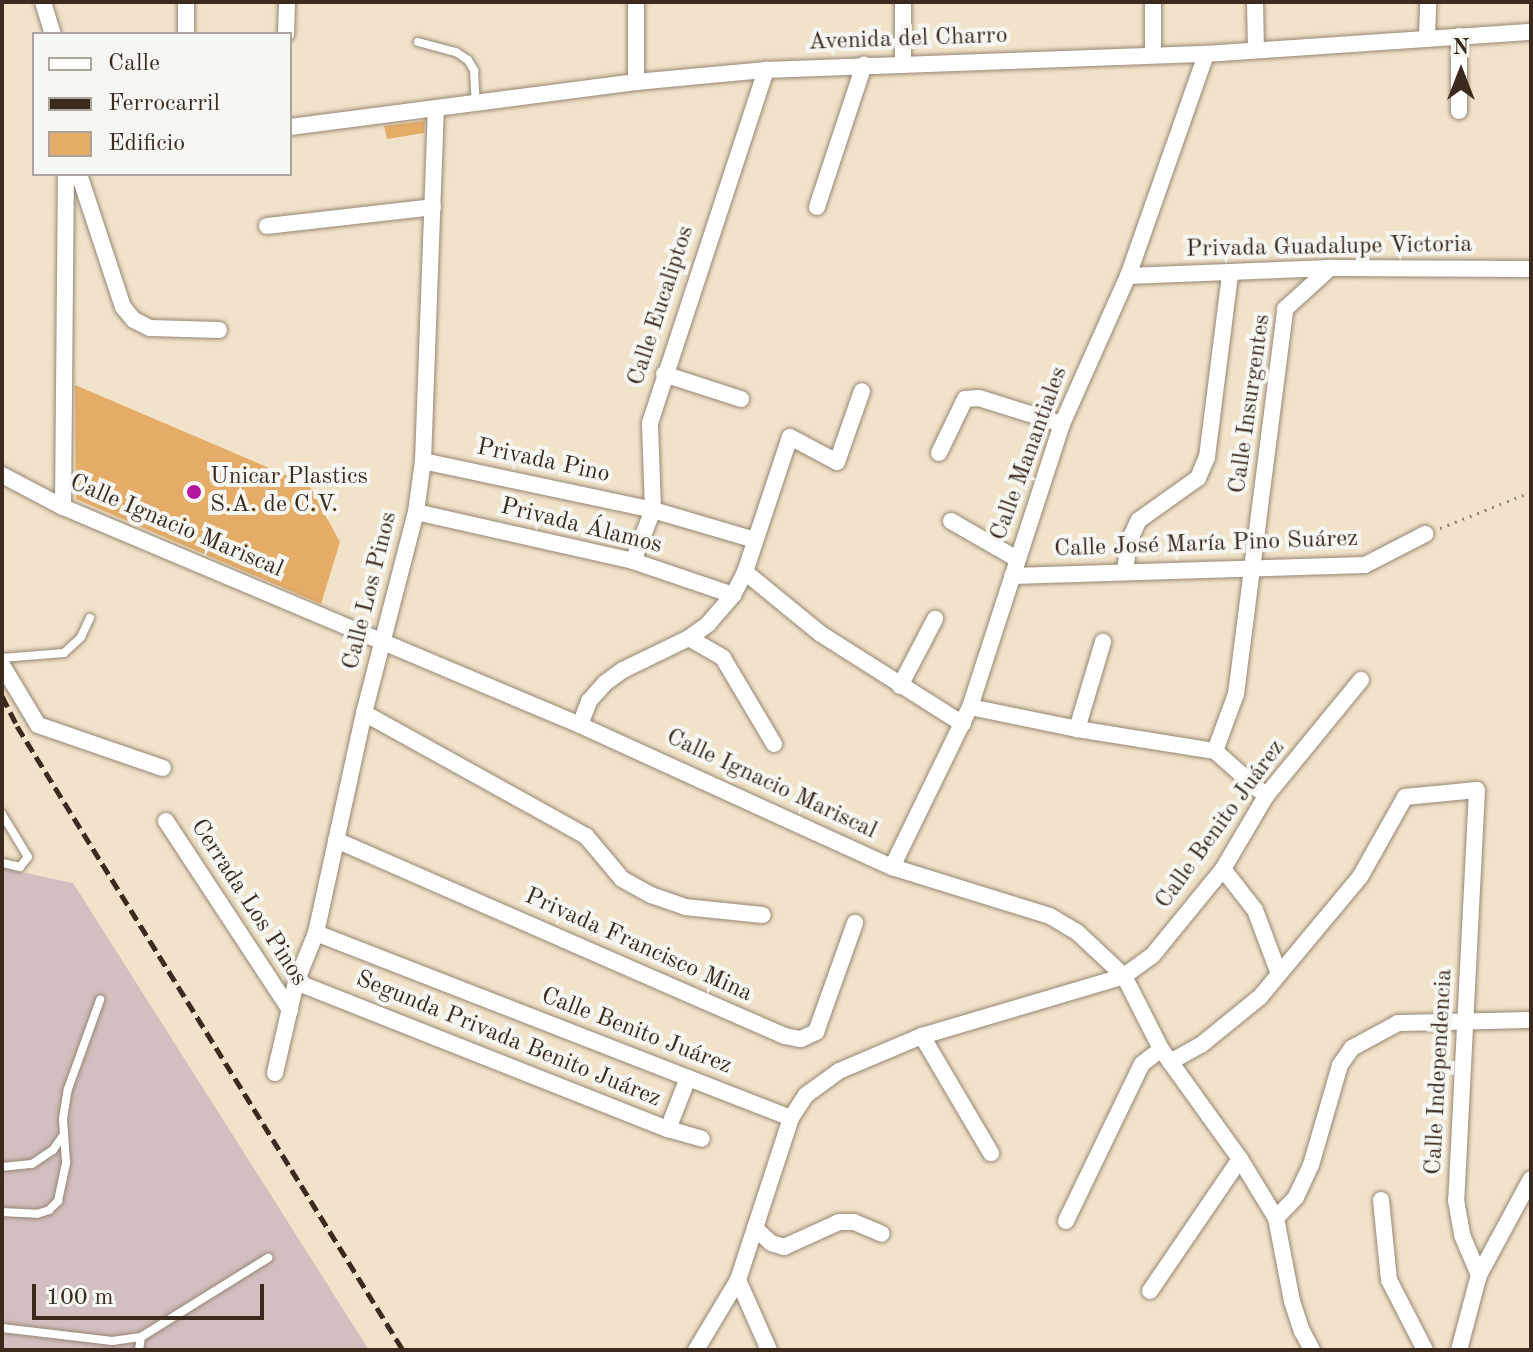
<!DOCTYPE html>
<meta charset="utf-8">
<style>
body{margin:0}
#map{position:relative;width:1533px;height:1352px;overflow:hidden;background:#f1e3c9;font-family:"Old Standard TT",serif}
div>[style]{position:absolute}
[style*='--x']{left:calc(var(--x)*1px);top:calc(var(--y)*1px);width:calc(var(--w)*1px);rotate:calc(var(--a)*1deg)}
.industrial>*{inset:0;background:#d2bfc0}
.building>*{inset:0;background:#e4ac67}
.path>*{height:3px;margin-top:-1.5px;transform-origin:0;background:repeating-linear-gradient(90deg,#968674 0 2px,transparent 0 8px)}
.roads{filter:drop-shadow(0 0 2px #968674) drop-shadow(0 0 2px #968674)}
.service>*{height:8px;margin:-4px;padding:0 4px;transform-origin:4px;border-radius:4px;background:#fff}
.minor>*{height:16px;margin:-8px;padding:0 8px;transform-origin:8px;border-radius:8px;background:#fff}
.rail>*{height:5px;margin-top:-2.5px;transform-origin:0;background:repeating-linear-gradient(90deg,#3b2a1e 0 12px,transparent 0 18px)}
.dots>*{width:22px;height:22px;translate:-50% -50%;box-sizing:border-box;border:4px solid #f6f6f2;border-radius:50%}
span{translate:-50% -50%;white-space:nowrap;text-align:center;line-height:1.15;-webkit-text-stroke:8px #f6f6f2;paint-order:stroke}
.street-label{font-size:24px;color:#3b2a1e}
.poi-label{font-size:24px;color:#3b2a1e}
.left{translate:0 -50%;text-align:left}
.frame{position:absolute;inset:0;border:4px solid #3b2a1e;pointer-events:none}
.legend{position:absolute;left:32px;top:32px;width:260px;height:144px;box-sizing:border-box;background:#f6f6f2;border:2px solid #aba49d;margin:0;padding:10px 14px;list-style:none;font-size:24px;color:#3b2a1e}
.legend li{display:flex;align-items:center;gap:16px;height:40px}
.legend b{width:40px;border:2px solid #aba49d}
.north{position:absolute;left:1421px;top:32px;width:80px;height:80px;-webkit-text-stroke:6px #f6f6f2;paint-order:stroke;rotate:0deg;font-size:22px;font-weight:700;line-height:32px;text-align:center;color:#3b2a1e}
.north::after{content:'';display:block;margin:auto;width:28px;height:36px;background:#3b2a1e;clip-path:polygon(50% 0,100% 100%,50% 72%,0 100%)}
.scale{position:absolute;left:32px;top:1284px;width:232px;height:36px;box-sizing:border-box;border:4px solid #3b2a1e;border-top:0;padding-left:10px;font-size:24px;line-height:28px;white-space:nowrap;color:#3b2a1e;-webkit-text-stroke:6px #f6f6f2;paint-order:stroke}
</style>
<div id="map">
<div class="industrial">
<div style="clip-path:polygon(2px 868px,73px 883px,369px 1350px,2px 1350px)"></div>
</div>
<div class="building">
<div style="clip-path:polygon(425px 121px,424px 133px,387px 139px,384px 126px)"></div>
<div style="clip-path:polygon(75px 385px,309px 485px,340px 542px,321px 604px,76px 499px)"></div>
</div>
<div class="path">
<div style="--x:1440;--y:528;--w:98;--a:-21.6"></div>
</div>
<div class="roads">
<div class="service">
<div style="--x:418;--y:42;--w:39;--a:15"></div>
<div style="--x:456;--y:52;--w:14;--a:34"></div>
<div style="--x:468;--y:60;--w:12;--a:59"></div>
<div style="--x:474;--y:70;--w:33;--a:87"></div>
<div style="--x:2;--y:658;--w:62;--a:-4.6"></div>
<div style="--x:64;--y:653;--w:23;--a:-43"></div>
<div style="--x:81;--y:637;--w:21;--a:-65"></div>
<div style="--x:2;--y:814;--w:50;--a:58.8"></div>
<div style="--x:28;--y:857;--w:13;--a:129"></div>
<div style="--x:20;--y:867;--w:18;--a:-167"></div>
<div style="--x:2;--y:1167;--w:30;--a:-6"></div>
<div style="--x:32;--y:1164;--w:25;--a:-34"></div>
<div style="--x:53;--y:1150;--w:19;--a:-55"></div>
<div style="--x:2;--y:1212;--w:35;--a:3"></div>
<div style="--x:37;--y:1214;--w:13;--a:-18"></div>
<div style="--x:49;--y:1210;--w:13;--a:-45"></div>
<div style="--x:58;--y:1201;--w:40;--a:-78"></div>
<div style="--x:66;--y:1162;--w:43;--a:-94"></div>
<div style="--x:63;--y:1119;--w:30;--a:-81"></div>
<div style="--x:68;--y:1089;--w:95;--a:-70.2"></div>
<div style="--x:2;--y:1328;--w:111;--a:6.7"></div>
<div style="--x:112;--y:1341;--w:29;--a:-8"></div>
<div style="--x:141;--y:1337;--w:150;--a:-31.9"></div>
<div style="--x:139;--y:1350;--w:13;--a:-81"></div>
</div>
<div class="minor">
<div style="--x:43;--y:2;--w:34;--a:73"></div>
<div style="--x:186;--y:2;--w:32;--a:90"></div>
<div style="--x:636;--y:2;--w:80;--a:90"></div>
<div style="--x:903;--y:2;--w:63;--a:90"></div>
<div style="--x:1255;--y:2;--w:46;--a:88.8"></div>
<div style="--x:286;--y:34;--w:32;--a:-88"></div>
<div style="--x:1427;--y:37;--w:35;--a:-88"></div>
<div style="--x:1153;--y:55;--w:53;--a:-90"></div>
<div style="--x:1459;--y:111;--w:75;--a:-90"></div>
<div style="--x:290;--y:127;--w:349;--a:-7.4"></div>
<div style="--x:636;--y:82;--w:131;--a:-5.3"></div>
<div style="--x:766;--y:70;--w:440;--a:-2.1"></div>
<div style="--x:1206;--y:54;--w:326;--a:-3.9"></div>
<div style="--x:79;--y:174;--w:140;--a:71.7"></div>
<div style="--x:123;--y:307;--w:17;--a:50"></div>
<div style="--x:134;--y:320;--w:18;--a:27"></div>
<div style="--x:150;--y:328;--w:69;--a:1.7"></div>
<div style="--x:817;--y:207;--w:150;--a:-71.7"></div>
<div style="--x:267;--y:226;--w:167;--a:-6.5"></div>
<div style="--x:1128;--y:276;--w:202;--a:-2.3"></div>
<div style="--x:1330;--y:268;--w:201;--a:0.3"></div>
<div style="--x:664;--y:374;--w:81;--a:18"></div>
<div style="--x:939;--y:453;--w:60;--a:-64.3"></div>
<div style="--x:965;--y:399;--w:14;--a:-4"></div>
<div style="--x:979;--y:398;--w:87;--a:17.4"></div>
<div style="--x:423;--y:461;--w:235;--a:12"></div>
<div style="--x:653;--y:510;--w:106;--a:16.4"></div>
<div style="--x:2;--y:475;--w:69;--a:27.7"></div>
<div style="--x:63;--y:507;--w:561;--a:22.86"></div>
<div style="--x:580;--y:725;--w:343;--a:24.5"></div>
<div style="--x:892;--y:867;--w:165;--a:17.2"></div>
<div style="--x:1050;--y:916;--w:31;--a:31"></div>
<div style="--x:1077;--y:932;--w:64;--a:43.1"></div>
<div style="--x:1124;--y:976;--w:82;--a:63.1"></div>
<div style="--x:1161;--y:1049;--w:135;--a:54.3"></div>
<div style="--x:1240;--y:1159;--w:69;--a:58.6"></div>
<div style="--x:1276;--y:1218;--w:85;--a:79.1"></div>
<div style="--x:1292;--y:1301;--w:32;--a:72"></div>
<div style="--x:1302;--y:1331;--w:21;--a:62"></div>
<div style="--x:63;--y:507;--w:333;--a:-89.5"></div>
<div style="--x:416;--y:512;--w:222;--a:12.7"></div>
<div style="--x:633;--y:561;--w:106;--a:18.8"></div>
<div style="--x:951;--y:521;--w:76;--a:29.9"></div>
<div style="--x:633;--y:561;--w:55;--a:-68.6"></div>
<div style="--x:653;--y:510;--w:87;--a:-92"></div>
<div style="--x:650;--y:423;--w:372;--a:-71.8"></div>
<div style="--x:745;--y:572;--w:98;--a:39.2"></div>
<div style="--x:821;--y:634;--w:168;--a:32.4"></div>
<div style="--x:1125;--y:572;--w:31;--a:-83"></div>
<div style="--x:1129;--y:541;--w:23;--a:-65"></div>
<div style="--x:1139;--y:520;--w:72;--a:-35.4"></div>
<div style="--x:1198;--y:478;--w:23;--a:-67"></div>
<div style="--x:1207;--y:457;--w:184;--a:-82.8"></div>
<div style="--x:1012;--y:576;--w:353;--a:-1.8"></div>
<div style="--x:1365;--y:565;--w:68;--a:-27.3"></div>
<div style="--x:689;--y:638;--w:39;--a:30"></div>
<div style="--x:723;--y:658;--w:100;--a:59.3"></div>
<div style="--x:2;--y:665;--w:70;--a:59"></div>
<div style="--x:38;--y:725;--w:132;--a:19"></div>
<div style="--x:900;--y:686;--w:76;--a:-62.4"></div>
<div style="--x:970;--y:707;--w:109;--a:11.6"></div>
<div style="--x:1077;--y:729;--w:140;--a:9.1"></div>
<div style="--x:1215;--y:751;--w:68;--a:41.4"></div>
<div style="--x:364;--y:713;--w:254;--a:29"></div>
<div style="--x:586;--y:836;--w:56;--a:50.1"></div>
<div style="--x:622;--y:879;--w:33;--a:29"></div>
<div style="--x:651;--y:895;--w:36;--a:19"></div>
<div style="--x:685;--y:907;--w:78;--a:5.9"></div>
<div style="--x:580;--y:725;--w:26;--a:-69"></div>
<div style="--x:589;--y:701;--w:24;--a:-48"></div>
<div style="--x:605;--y:683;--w:22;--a:-36"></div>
<div style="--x:623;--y:670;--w:73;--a:-25.9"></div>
<div style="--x:689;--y:638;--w:24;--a:-36"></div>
<div style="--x:708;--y:624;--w:38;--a:-49"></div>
<div style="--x:733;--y:595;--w:26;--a:-62"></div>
<div style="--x:745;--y:572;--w:142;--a:-71.6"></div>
<div style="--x:790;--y:437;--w:53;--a:28"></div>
<div style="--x:837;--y:462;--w:75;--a:-70.6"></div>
<div style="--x:1077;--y:729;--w:91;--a:-73.4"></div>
<div style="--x:1215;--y:751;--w:61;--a:-69.8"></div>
<div style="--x:1236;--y:694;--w:388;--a:-82.7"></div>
<div style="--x:1285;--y:309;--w:61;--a:-42.3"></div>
<div style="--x:166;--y:821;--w:226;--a:56.7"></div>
<div style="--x:336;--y:840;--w:490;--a:23.6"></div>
<div style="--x:785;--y:1036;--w:16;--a:11"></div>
<div style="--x:801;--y:1039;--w:17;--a:-25"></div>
<div style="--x:816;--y:1032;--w:116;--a:-70.3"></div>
<div style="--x:892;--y:867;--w:178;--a:-64"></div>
<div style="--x:970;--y:707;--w:298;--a:-72"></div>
<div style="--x:1062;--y:424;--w:162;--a:-66"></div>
<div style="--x:1128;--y:276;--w:235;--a:-70.6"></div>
<div style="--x:1223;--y:869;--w:52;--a:52"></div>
<div style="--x:1255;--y:910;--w:68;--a:69.4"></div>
<div style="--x:316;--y:933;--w:510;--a:21.28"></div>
<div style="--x:296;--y:982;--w:400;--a:21.6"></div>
<div style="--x:668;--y:1129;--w:35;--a:16"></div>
<div style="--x:922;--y:1036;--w:136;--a:59.5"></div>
<div style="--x:1170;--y:1062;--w:35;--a:-29"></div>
<div style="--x:1201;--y:1045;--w:76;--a:-39.1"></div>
<div style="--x:1260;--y:997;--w:156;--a:-50.2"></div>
<div style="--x:1360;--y:877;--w:92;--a:-60.6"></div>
<div style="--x:1405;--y:797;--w:72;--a:-5.6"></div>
<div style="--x:1477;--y:790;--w:411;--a:92.9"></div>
<div style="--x:1456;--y:1200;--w:36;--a:80"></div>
<div style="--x:1462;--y:1235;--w:43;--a:67"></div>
<div style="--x:275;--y:1073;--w:93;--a:-77"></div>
<div style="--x:296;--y:982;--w:53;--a:-67.8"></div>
<div style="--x:316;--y:933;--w:225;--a:-77.7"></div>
<div style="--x:364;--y:713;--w:208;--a:-75.5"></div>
<div style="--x:416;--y:512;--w:51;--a:-82.2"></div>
<div style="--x:423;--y:461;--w:352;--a:-87.9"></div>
<div style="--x:668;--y:1129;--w:55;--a:-68.6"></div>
<div style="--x:1381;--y:1200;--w:80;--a:84.3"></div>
<div style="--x:1389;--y:1280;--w:79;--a:62.8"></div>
<div style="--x:1276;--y:1218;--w:29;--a:-46"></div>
<div style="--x:1296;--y:1197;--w:35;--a:-65"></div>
<div style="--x:1311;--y:1165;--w:104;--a:-73.8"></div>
<div style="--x:1340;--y:1065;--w:21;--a:-55"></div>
<div style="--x:1352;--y:1048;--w:52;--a:-28.5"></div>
<div style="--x:1398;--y:1023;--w:133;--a:-1.3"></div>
<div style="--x:1066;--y:1221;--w:174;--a:-64.2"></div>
<div style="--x:1142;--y:1064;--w:24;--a:-38"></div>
<div style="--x:755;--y:1228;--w:22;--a:43"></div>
<div style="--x:771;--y:1243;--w:14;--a:17"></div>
<div style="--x:784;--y:1247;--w:60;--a:-24.4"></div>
<div style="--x:839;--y:1222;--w:15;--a:0"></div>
<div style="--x:854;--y:1222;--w:30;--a:23"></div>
<div style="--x:738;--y:1280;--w:77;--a:66.1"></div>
<div style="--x:1150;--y:1291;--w:160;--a:-55.7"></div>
<div style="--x:696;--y:1350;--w:82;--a:-59"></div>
<div style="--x:738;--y:1280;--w:170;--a:-71.9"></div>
<div style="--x:791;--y:1118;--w:27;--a:-57"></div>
<div style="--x:806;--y:1095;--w:41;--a:-36"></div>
<div style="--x:839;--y:1071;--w:90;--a:-22.9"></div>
<div style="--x:922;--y:1036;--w:211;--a:-16.5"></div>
<div style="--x:1124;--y:976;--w:34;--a:-36"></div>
<div style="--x:1152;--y:956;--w:112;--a:-50.8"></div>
<div style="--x:1223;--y:869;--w:85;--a:-59.5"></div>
<div style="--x:1266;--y:796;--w:150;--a:-50.7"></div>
<div style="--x:1459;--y:1350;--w:78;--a:-75.1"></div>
<div style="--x:1479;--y:1275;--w:109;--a:-61.6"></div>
</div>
</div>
<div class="rail">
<div style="--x:2;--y:696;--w:34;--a:63"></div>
<div style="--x:17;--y:726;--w:734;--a:58.26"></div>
</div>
<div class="dots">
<div style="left:194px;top:492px;background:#b5179e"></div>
</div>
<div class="street-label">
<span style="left:908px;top:40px;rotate:-2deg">Avenida del Charro</span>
<span style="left:1329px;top:248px;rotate:-1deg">Privada Guadalupe Victoria</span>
<span style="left:662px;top:306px;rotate:-72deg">Calle Eucaliptos</span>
<span style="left:1251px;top:404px;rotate:-82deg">Calle Insurgentes</span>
<span style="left:1030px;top:454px;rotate:-70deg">Calle Manantiales</span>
<span style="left:543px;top:462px;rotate:12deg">Privada Pino</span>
<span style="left:176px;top:527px;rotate:23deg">Calle Ignacio Mariscal</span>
<span style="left:581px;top:527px;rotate:14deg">Privada Álamos</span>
<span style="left:1206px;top:545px;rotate:-2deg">Calle José María Pino Suárez</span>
<span style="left:371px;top:591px;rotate:-76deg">Calle Los Pinos</span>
<span style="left:771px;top:785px;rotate:25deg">Calle Ignacio Mariscal</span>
<span style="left:1221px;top:825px;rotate:-54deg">Calle Benito Juárez</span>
<span style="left:248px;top:903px;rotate:57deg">Cerrada Los Pinos</span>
<span style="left:638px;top:946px;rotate:24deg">Privada Francisco Mina</span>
<span style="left:636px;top:1032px;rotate:21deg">Calle Benito Juárez</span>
<span style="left:508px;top:1040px;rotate:22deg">Segunda Privada Benito Juárez</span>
<span style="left:1440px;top:1072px;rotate:-87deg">Calle Independencia</span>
</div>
<div class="poi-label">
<span class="left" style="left:210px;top:492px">Unicar Plastics<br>S.A. de C.V.</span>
</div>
<div class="frame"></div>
<ul class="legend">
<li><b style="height:10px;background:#fff"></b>Calle</li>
<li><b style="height:10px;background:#3b2a1e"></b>Ferrocarril</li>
<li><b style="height:22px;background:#e4ac67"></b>Edificio</li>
</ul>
<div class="north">N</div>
<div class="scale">100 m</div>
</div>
